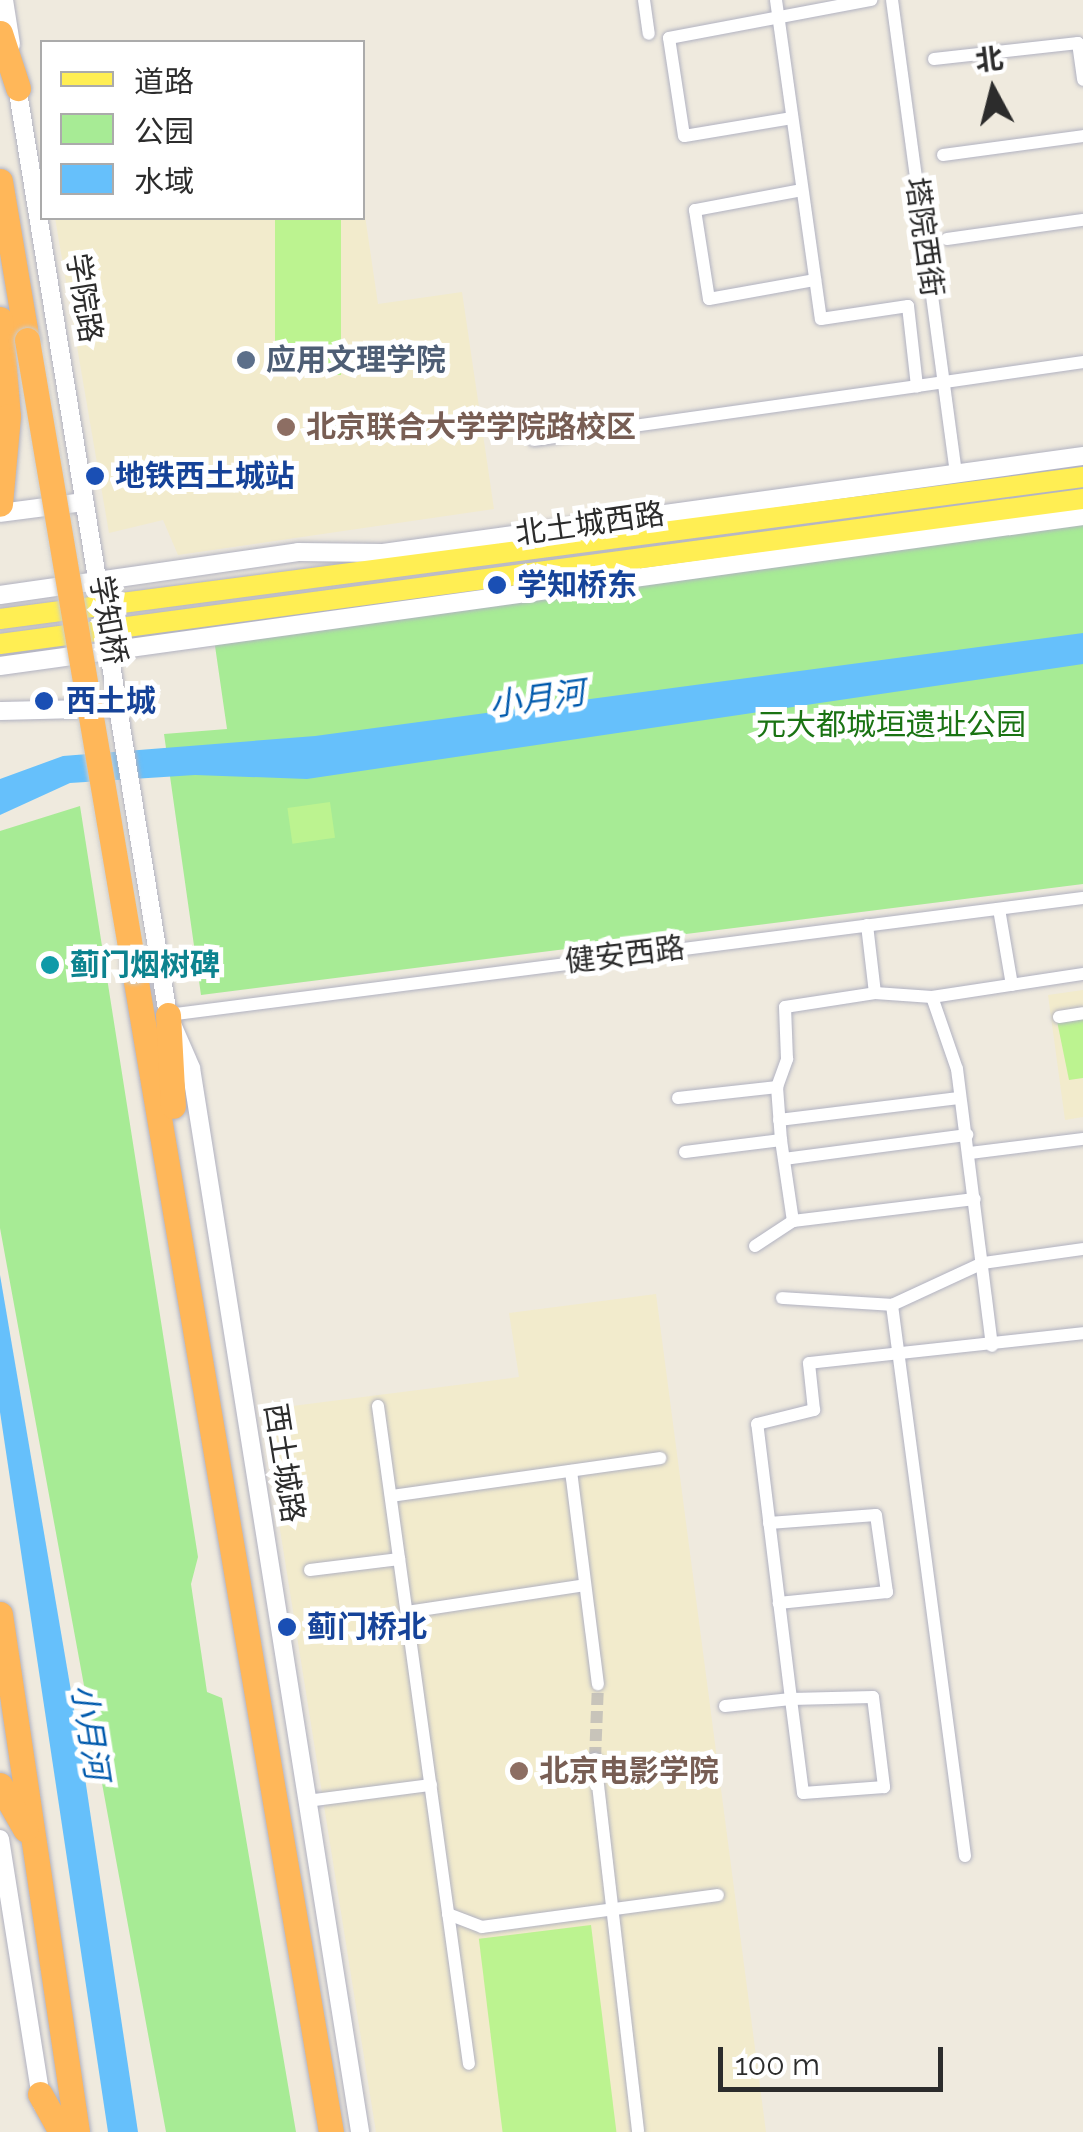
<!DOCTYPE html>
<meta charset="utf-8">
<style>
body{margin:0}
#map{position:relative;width:1083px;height:2132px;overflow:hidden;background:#efeade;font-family:Raleway,"Noto Sans SC",sans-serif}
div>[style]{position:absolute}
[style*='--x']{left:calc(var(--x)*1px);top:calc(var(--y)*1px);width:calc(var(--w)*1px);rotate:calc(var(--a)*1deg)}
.education>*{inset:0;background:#f2ebcc}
.green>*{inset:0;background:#a7eb95}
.pitch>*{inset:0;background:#bcf390;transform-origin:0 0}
.water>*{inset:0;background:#66c0fb}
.street-tunnel>*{height:12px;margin-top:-6px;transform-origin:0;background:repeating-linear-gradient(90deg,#c8c4ba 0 12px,transparent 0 18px)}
.roads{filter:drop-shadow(0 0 2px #b1b2c1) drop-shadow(0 0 2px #b1b2c1)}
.street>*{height:12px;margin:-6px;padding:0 6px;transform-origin:6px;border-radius:6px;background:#fff}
.secondary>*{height:18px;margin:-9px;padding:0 9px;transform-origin:9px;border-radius:9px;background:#fff}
.primary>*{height:20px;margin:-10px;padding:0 10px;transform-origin:10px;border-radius:10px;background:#ffee53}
.highway>*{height:25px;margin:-12.5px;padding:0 12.5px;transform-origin:12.5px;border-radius:12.5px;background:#ffb759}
.bridges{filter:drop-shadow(0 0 2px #ccc) drop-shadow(0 0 2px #ccc)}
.highway-bridge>*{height:25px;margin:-12.5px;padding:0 12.5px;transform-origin:12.5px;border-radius:12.5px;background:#ffb759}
.dots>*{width:28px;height:28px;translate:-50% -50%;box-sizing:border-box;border:5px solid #fff;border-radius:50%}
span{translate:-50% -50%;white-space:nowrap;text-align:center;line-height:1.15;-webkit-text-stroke:10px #fff;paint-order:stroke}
.street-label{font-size:30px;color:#2c2c2c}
.service-label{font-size:30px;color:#4e5e75;font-weight:700}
.left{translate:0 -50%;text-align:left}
.education-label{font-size:30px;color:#785e54;font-weight:700}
.transit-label{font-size:30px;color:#164399;font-weight:700}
.park-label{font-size:30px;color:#1a7313}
.culture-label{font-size:30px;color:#0d838f;font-weight:700}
.water-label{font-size:32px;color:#005aad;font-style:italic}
.legend{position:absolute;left:40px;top:40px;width:325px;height:180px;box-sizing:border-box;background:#fff;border:2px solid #ababab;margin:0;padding:12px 18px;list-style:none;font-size:30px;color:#2c2c2c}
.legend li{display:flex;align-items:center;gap:20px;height:50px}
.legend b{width:50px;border:2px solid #ababab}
.north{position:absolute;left:943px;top:40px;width:100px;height:100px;-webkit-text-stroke:8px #fff;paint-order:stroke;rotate:353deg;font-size:28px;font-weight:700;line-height:40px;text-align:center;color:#2c2c2c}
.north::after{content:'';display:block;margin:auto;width:35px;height:45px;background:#2c2c2c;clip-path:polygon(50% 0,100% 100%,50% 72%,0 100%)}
.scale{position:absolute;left:718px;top:2047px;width:225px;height:45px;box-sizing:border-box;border:5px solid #2c2c2c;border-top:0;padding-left:12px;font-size:30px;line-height:35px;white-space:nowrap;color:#2c2c2c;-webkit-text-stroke:8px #fff;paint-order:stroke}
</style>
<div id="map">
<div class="education">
<div style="clip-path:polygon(363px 202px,378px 304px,462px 292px,494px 509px,178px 555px,163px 520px,109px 533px,55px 218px,362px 218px)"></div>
<div style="clip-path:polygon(1083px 990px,1083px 1117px,1065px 1120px,1048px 995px)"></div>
<div style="clip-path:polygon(656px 1294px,766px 2132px,376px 2132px,261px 1410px,519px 1377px,509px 1313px)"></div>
</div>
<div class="green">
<div style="clip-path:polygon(1083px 516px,1083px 884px,201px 995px,164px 734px,227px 729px,214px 639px)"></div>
<div style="clip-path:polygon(80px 806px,198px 1557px,191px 1584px,207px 1692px,222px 1698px,296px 2132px,166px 2132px,0 1228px,0 831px)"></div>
</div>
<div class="pitch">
<div style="left:275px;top:218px;width:66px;height:157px"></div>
<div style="left:330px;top:802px;width:36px;height:43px;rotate:82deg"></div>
<div style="clip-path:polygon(1083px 1017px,1083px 1078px,1069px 1080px,1057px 1021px)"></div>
<div style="left:591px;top:1925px;width:209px;height:113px;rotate:83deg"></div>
</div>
<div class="water">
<div style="clip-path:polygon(1083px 633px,1083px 664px,307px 779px,195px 775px,70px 783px,0 815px,0 779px,63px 756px,315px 736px)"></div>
<div style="clip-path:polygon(0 1275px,79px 1738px,138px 2132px,108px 2132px,0 1412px)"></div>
</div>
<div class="street-tunnel">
<div style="--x:595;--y:1759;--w:75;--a:-87.7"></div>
</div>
<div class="roads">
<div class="street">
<div style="--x:644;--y:0;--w:34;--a:82"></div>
<div style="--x:776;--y:0;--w:322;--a:82"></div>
<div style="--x:821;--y:319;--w:88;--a:-8.5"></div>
<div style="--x:908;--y:306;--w:81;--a:83.6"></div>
<div style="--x:917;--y:386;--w:168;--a:-8.2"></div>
<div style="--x:892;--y:0;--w:478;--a:82.3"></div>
<div style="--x:934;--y:59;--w:145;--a:-6.3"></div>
<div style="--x:1078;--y:43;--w:37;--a:82"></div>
<div style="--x:792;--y:118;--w:109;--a:170.5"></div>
<div style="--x:684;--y:136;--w:99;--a:-98.7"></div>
<div style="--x:669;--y:38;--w:206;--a:-10.7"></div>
<div style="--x:943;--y:155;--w:141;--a:-7.7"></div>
<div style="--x:802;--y:190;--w:109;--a:169.4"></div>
<div style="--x:695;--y:210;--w:90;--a:81.1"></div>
<div style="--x:709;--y:299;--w:108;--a:-10.2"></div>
<div style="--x:947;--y:239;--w:137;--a:-8"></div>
<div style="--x:534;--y:440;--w:387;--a:-8"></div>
<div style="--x:999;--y:909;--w:77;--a:80.3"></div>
<div style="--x:867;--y:925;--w:68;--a:83.3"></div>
<div style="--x:932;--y:997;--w:153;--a:-8.7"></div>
<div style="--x:168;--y:1015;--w:922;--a:-7.29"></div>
<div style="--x:1059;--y:1017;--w:24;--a:-9"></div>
<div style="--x:777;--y:1087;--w:30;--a:-70"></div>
<div style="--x:787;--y:1059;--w:52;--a:-92.2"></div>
<div style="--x:785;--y:1007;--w:91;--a:-8.8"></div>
<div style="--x:875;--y:993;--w:57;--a:4"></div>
<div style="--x:932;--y:997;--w:76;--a:70.9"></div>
<div style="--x:957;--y:1069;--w:279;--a:82.8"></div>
<div style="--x:678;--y:1098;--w:100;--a:-6.3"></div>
<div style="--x:777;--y:1087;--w:53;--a:85.7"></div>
<div style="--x:779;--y:1120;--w:181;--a:-7"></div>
<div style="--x:685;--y:1152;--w:97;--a:-7.1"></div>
<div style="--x:781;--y:1140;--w:82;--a:81.6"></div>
<div style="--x:793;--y:1221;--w:183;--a:-6.9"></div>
<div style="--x:970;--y:1153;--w:114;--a:-7.1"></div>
<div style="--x:784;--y:1159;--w:185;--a:-7.5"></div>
<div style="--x:755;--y:1246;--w:45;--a:-33.3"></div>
<div style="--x:782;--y:1298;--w:110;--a:3.6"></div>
<div style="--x:378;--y:1406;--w:664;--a:82.13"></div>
<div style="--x:571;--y:1471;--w:215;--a:82.8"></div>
<div style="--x:391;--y:1496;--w:272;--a:-8"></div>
<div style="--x:769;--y:1523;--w:107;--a:-4.3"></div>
<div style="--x:876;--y:1515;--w:78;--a:81.9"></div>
<div style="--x:887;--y:1592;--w:109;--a:174.2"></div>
<div style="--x:310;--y:1570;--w:90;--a:-7"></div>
<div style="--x:407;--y:1612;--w:180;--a:-8.6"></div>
<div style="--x:725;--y:1706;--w:66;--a:-6.1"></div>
<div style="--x:791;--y:1699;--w:82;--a:-1.4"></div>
<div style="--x:873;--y:1697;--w:91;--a:83"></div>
<div style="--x:884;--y:1787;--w:81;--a:175.8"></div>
<div style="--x:803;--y:1793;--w:95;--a:-97.3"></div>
<div style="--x:791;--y:1699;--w:277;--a:-97"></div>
<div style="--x:757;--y:1424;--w:59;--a:-13.8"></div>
<div style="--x:814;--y:1410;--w:47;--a:-96.1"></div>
<div style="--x:809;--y:1363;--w:276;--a:-6.2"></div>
<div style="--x:595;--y:1759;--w:375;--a:83.4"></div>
<div style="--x:307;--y:1801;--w:125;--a:-7.4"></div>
<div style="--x:965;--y:1856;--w:556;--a:-97.55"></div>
<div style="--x:892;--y:1305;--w:100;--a:-24.8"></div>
<div style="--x:983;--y:1263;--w:101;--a:-8"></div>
<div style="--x:448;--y:1914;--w:36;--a:21"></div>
<div style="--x:482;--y:1927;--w:238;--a:-7.7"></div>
</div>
<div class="secondary">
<div style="--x:4;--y:0;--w:45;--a:81"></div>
<div style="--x:16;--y:80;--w:947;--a:80.77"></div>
<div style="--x:168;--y:1015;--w:58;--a:66.5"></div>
<div style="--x:191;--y:1068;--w:1077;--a:80.97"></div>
<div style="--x:0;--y:513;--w:85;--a:-7.5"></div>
<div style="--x:0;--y:595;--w:301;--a:-8.2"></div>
<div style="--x:298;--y:552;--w:85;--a:0.7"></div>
<div style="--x:383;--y:553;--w:707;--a:-7.89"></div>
<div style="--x:0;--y:666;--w:1093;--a:-7.89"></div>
<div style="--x:0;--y:711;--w:119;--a:-1.4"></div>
<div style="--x:0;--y:1839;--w:269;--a:81"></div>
</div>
<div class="primary">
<div style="--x:0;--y:619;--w:1092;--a:-7.47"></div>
<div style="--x:0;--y:644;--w:1093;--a:-7.63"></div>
</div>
<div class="highway">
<div style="--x:0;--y:33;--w:58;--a:71.9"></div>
<div style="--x:0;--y:181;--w:161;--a:80.4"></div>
<div style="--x:0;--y:319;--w:97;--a:85.3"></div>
<div style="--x:8;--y:416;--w:88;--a:95.2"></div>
<div style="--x:134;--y:970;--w:1179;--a:80.38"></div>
<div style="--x:168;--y:1015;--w:91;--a:86.9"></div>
<div style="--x:0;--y:1614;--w:524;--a:81.54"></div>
<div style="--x:0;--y:1785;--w:51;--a:60.4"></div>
<div style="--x:40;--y:2094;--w:43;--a:61.1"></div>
</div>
</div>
<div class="bridges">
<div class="highway-bridge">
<div style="--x:27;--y:340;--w:639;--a:80.36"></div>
</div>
</div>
<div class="dots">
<div style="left:246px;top:360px;background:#5c6f8a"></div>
<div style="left:286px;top:427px;background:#8d6e63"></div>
<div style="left:95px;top:476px;background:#1a4fb4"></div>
<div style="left:497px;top:585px;background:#1a4fb4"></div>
<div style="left:44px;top:701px;background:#1a4fb4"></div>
<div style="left:50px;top:965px;background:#0f9aa8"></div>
<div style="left:287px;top:1627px;background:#1a4fb4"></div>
<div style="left:519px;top:1771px;background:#8d6e63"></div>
</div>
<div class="street-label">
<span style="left:924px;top:237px;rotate:82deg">塔院西街</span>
<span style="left:84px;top:298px;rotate:81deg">学院路</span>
<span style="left:590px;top:524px;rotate:-8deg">北土城西路</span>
<span style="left:108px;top:620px;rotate:80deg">学知桥</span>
<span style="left:625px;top:955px;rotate:-7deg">健安西路</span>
<span style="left:284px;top:1463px;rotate:81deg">西土城路</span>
</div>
<div class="service-label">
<span class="left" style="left:266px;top:360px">应用文理学院</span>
</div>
<div class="education-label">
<span class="left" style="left:306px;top:427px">北京联合大学学院路校区</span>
<span class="left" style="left:539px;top:1771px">北京电影学院</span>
</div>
<div class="transit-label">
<span class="left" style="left:115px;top:476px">地铁西土城站</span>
<span class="left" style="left:517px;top:585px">学知桥东</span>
<span class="left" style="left:66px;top:701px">西土城</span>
<span class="left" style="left:307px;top:1627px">蓟门桥北</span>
</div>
<div class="park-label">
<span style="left:891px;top:725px">元大都城垣遗址公园</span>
</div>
<div class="culture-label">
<span class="left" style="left:70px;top:965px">蓟门烟树碑</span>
</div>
<div class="water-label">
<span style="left:537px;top:699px;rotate:-8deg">小月河</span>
<span style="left:90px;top:1732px;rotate:81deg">小月河</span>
</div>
<ul class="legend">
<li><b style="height:12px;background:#ffee53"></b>道路</li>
<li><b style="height:28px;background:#a7eb95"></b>公园</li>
<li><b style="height:28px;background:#66c0fb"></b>水域</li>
</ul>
<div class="north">北</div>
<div class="scale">100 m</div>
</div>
